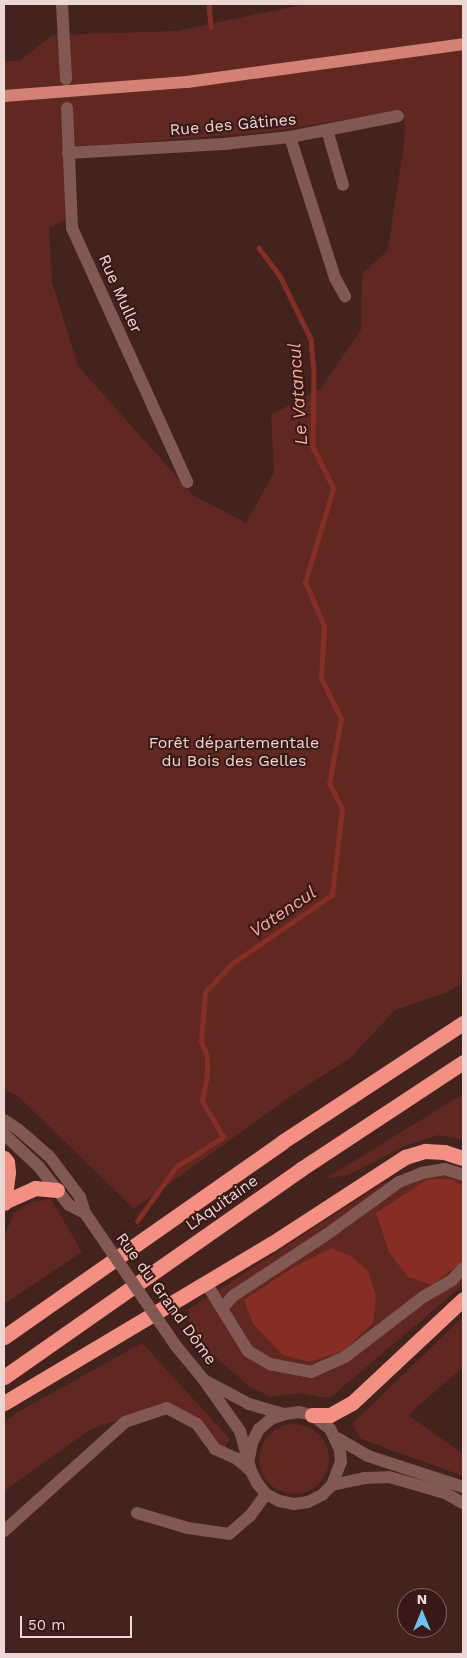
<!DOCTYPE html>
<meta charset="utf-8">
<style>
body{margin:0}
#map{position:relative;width:467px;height:1658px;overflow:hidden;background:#43231e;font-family:"Work Sans",sans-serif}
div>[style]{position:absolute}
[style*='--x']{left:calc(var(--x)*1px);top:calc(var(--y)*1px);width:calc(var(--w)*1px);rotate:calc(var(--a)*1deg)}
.green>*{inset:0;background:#602820}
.round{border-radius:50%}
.water>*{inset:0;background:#862e24}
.stream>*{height:4.5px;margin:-2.25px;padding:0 2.25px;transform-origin:2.25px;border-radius:2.25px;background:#862e24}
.minor>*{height:12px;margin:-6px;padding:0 6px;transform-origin:6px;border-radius:6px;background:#815852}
.major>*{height:12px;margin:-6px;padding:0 6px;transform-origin:6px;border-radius:6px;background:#d38174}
.highway>*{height:15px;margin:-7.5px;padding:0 7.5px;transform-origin:7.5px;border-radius:7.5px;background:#f39081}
.minor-bridge>*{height:12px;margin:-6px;padding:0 6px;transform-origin:6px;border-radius:6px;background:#815852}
span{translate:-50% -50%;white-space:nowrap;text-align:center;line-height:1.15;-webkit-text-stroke:4px #381915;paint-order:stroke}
.street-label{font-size:16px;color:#edd7d4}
.park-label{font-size:16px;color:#eed4cf}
.water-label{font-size:18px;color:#f4a99c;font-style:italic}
.frame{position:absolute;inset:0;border:5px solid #edd7d4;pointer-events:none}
.north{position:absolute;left:397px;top:1588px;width:50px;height:50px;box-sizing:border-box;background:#381915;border:1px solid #806561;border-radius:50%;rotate:0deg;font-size:14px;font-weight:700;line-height:20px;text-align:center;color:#edd7d4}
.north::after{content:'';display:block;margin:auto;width:18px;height:22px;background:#6cc3f2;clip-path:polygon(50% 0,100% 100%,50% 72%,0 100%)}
.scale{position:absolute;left:20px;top:1616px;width:112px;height:22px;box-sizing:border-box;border:2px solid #edd7d4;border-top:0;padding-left:6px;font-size:15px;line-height:18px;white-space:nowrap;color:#edd7d4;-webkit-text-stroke:4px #381915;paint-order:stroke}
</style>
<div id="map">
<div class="green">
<div style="clip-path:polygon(evenodd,305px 4px,463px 4px,463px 982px,448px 992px,395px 1010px,350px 1058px,291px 1096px,134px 1209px,18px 1096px,4px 1090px,4px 61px,20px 61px,52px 35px,177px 31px,305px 4px,403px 110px,405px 136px,388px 250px,362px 274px,361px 330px,321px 388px,271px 415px,274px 472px,246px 523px,193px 495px,78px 366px,52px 282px,49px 228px,65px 220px,65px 148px,269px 132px,403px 110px)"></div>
<div style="clip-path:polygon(463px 1094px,463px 1140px,438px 1135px,405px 1146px,348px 1175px,325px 1179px)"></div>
<div style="clip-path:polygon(452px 1163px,463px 1168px,463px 1285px,331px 1397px,319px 1397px,300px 1393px,271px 1397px,250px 1387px,213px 1355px,187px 1319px,189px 1309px,380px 1185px,419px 1167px)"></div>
<div style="clip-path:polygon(51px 1199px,82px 1252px,4px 1304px,4px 1237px,14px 1213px,29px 1203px)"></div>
<div style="clip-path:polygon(463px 1317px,463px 1367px,408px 1415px,463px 1454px,463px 1476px,361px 1439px,352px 1424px)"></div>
<div style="clip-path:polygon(142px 1343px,230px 1439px,224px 1449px,203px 1424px,166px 1404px,91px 1429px,4px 1491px,4px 1422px,18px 1412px)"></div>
<div class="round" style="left:259px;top:1424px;width:70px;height:70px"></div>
</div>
<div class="water">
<div style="clip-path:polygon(428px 1179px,451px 1179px,463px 1186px,463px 1261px,432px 1285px,408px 1277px,389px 1252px,376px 1213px)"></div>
<div style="clip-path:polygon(331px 1248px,351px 1256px,368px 1271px,376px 1296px,373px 1323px,343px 1351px,310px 1362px,283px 1355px,253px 1324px,244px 1300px,292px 1268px)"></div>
</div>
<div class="stream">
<div style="--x:209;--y:4;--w:23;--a:85"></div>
<div style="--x:259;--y:248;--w:35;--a:53"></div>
<div style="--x:280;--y:276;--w:70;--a:63.8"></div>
<div style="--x:311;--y:339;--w:33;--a:85"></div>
<div style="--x:314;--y:372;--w:75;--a:90.8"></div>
<div style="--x:313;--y:447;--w:45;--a:63.4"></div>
<div style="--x:137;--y:1221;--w:67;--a:-54.2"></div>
<div style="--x:176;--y:1167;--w:56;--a:-32.6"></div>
<div style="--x:223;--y:1137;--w:42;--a:-120.3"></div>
<div style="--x:202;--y:1101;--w:26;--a:-79"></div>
<div style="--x:207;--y:1075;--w:18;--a:-90"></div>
<div style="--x:207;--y:1057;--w:17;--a:-111"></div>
<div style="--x:201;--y:1041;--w:49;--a:-85.3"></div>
<div style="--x:205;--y:992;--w:42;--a:-46"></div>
<div style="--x:234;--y:962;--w:119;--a:-34.4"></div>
<div style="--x:332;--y:895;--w:87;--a:-83.4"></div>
<div style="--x:342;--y:809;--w:28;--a:-117"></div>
<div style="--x:329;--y:784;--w:66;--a:-79.5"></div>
<div style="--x:341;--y:719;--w:46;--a:-116"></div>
<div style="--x:321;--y:678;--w:52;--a:-86.7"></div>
<div style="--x:324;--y:626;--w:48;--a:-113.4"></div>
<div style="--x:305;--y:582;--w:97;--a:-73.2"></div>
</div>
<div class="minor">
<div style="--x:62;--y:4;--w:75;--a:86.9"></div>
<div style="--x:67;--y:108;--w:120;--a:87.6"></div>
<div style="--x:72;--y:228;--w:279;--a:65.6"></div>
<div style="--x:327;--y:130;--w:57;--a:73.8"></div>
<div style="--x:290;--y:137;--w:148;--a:72.3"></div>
<div style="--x:335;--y:278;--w:21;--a:61"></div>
<div style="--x:68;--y:153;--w:156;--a:-3.3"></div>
<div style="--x:224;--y:144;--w:66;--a:-6.1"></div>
<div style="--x:290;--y:137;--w:110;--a:-11"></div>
<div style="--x:4;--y:1120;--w:18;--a:34"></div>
<div style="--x:19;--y:1130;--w:41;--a:41.1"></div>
<div style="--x:50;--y:1157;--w:50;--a:53.1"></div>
<div style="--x:80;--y:1197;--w:17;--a:73"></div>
<div style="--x:4;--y:1134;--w:48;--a:43.3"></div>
<div style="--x:39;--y:1167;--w:48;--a:51.7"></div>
<div style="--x:69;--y:1205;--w:18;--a:27"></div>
<div style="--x:206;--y:1283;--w:80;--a:58.3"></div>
<div style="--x:248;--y:1351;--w:26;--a:31"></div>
<div style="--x:270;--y:1364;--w:42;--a:11"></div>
<div style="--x:311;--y:1372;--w:37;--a:-24"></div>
<div style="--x:345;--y:1357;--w:98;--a:-37.6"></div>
<div style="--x:423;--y:1297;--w:34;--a:-30"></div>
<div style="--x:452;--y:1280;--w:16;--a:-47"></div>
<div style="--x:222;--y:1308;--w:16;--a:-47"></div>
<div style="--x:233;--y:1296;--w:111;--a:-33.3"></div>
<div style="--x:326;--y:1235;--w:90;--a:-36"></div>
<div style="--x:399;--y:1182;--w:25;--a:-21"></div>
<div style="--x:422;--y:1173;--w:23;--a:-10"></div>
<div style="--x:445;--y:1169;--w:19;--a:18"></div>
<div style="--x:176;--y:1346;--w:44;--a:50.5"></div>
<div style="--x:204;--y:1380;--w:51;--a:28.1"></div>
<div style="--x:249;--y:1404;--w:37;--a:16"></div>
<div style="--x:204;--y:1380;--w:62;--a:54.8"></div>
<div style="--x:240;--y:1431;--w:41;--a:74.6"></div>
<div style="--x:251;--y:1471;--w:13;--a:63"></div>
<div style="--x:257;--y:1483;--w:14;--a:51"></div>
<div style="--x:266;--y:1494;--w:15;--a:28"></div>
<div style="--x:279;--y:1501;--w:15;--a:11"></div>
<div style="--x:294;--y:1504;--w:14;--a:-8"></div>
<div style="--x:308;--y:1502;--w:16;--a:-27"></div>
<div style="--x:322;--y:1495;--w:14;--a:-45"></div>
<div style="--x:332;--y:1485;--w:25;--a:-69"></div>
<div style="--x:341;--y:1462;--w:12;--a:-95"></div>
<div style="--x:340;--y:1450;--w:23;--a:-115"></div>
<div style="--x:330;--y:1429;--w:23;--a:-142"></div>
<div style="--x:312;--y:1415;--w:13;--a:-167"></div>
<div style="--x:299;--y:1412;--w:14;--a:172"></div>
<div style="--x:285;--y:1414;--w:15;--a:160"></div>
<div style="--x:271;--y:1419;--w:16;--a:140"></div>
<div style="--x:259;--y:1429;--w:16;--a:117"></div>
<div style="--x:252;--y:1443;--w:15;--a:101"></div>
<div style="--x:337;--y:1438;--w:36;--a:30"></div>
<div style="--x:368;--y:1456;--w:100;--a:18.1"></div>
<div style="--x:332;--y:1485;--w:33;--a:-12"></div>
<div style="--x:364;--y:1478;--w:25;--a:-2"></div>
<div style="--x:389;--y:1477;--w:58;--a:15.9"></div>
<div style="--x:445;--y:1493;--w:21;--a:29"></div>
<div style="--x:137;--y:1513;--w:53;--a:16.4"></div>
<div style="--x:188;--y:1528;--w:41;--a:8.3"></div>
<div style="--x:229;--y:1534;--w:28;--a:-41"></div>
<div style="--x:250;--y:1516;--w:27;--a:-54"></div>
<div style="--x:4;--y:1531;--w:163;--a:-42"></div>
<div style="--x:125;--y:1422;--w:44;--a:-18.4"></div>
<div style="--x:167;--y:1408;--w:34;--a:28"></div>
<div style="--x:197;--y:1424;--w:31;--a:54"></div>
<div style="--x:215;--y:1449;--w:24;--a:24"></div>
<div style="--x:237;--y:1459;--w:18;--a:41"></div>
</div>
<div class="major">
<div style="--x:4;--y:96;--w:184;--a:-4.4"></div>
<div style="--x:187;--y:82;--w:279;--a:-7.8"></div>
</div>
<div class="highway">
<div style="--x:4;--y:1158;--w:5;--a:53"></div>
<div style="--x:7;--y:1162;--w:10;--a:84"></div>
<div style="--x:8;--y:1172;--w:31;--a:97"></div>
<div style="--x:4;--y:1202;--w:34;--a:-24"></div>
<div style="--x:35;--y:1188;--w:22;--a:5"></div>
<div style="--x:4;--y:1337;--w:340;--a:-35"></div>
<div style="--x:282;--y:1142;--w:217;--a:-33.3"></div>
<div style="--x:4;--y:1377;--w:363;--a:-35"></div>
<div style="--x:301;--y:1169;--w:194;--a:-33.4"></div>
<div style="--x:4;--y:1403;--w:311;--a:-30.8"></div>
<div style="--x:271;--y:1244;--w:160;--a:-33"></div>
<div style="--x:405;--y:1157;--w:21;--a:-17"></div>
<div style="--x:425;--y:1151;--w:19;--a:3"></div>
<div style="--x:444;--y:1152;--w:20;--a:18"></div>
<div style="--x:312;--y:1415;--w:18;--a:0"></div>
<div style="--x:330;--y:1415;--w:25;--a:-29"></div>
<div style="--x:352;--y:1403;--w:152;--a:-43.1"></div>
</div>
<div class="minor-bridge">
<div style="--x:85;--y:1213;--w:161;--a:55.6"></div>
</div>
<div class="street-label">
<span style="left:233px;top:125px;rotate:-5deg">Rue des Gâtines</span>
<span style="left:120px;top:294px;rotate:66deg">Rue Muller</span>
<span style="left:222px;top:1203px;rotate:-35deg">L'Aquitaine</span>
<span style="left:166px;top:1299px;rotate:54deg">Rue du Grand Dôme</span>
</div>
<div class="park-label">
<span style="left:234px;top:752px">Forêt départementale<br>du Bois des Gelles</span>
</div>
<div class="water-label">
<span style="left:298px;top:394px;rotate:-94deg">Le Vatancul</span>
<span style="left:283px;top:912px;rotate:-34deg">Vatencul</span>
</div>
<div class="frame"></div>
<div class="north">N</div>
<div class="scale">50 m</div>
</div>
